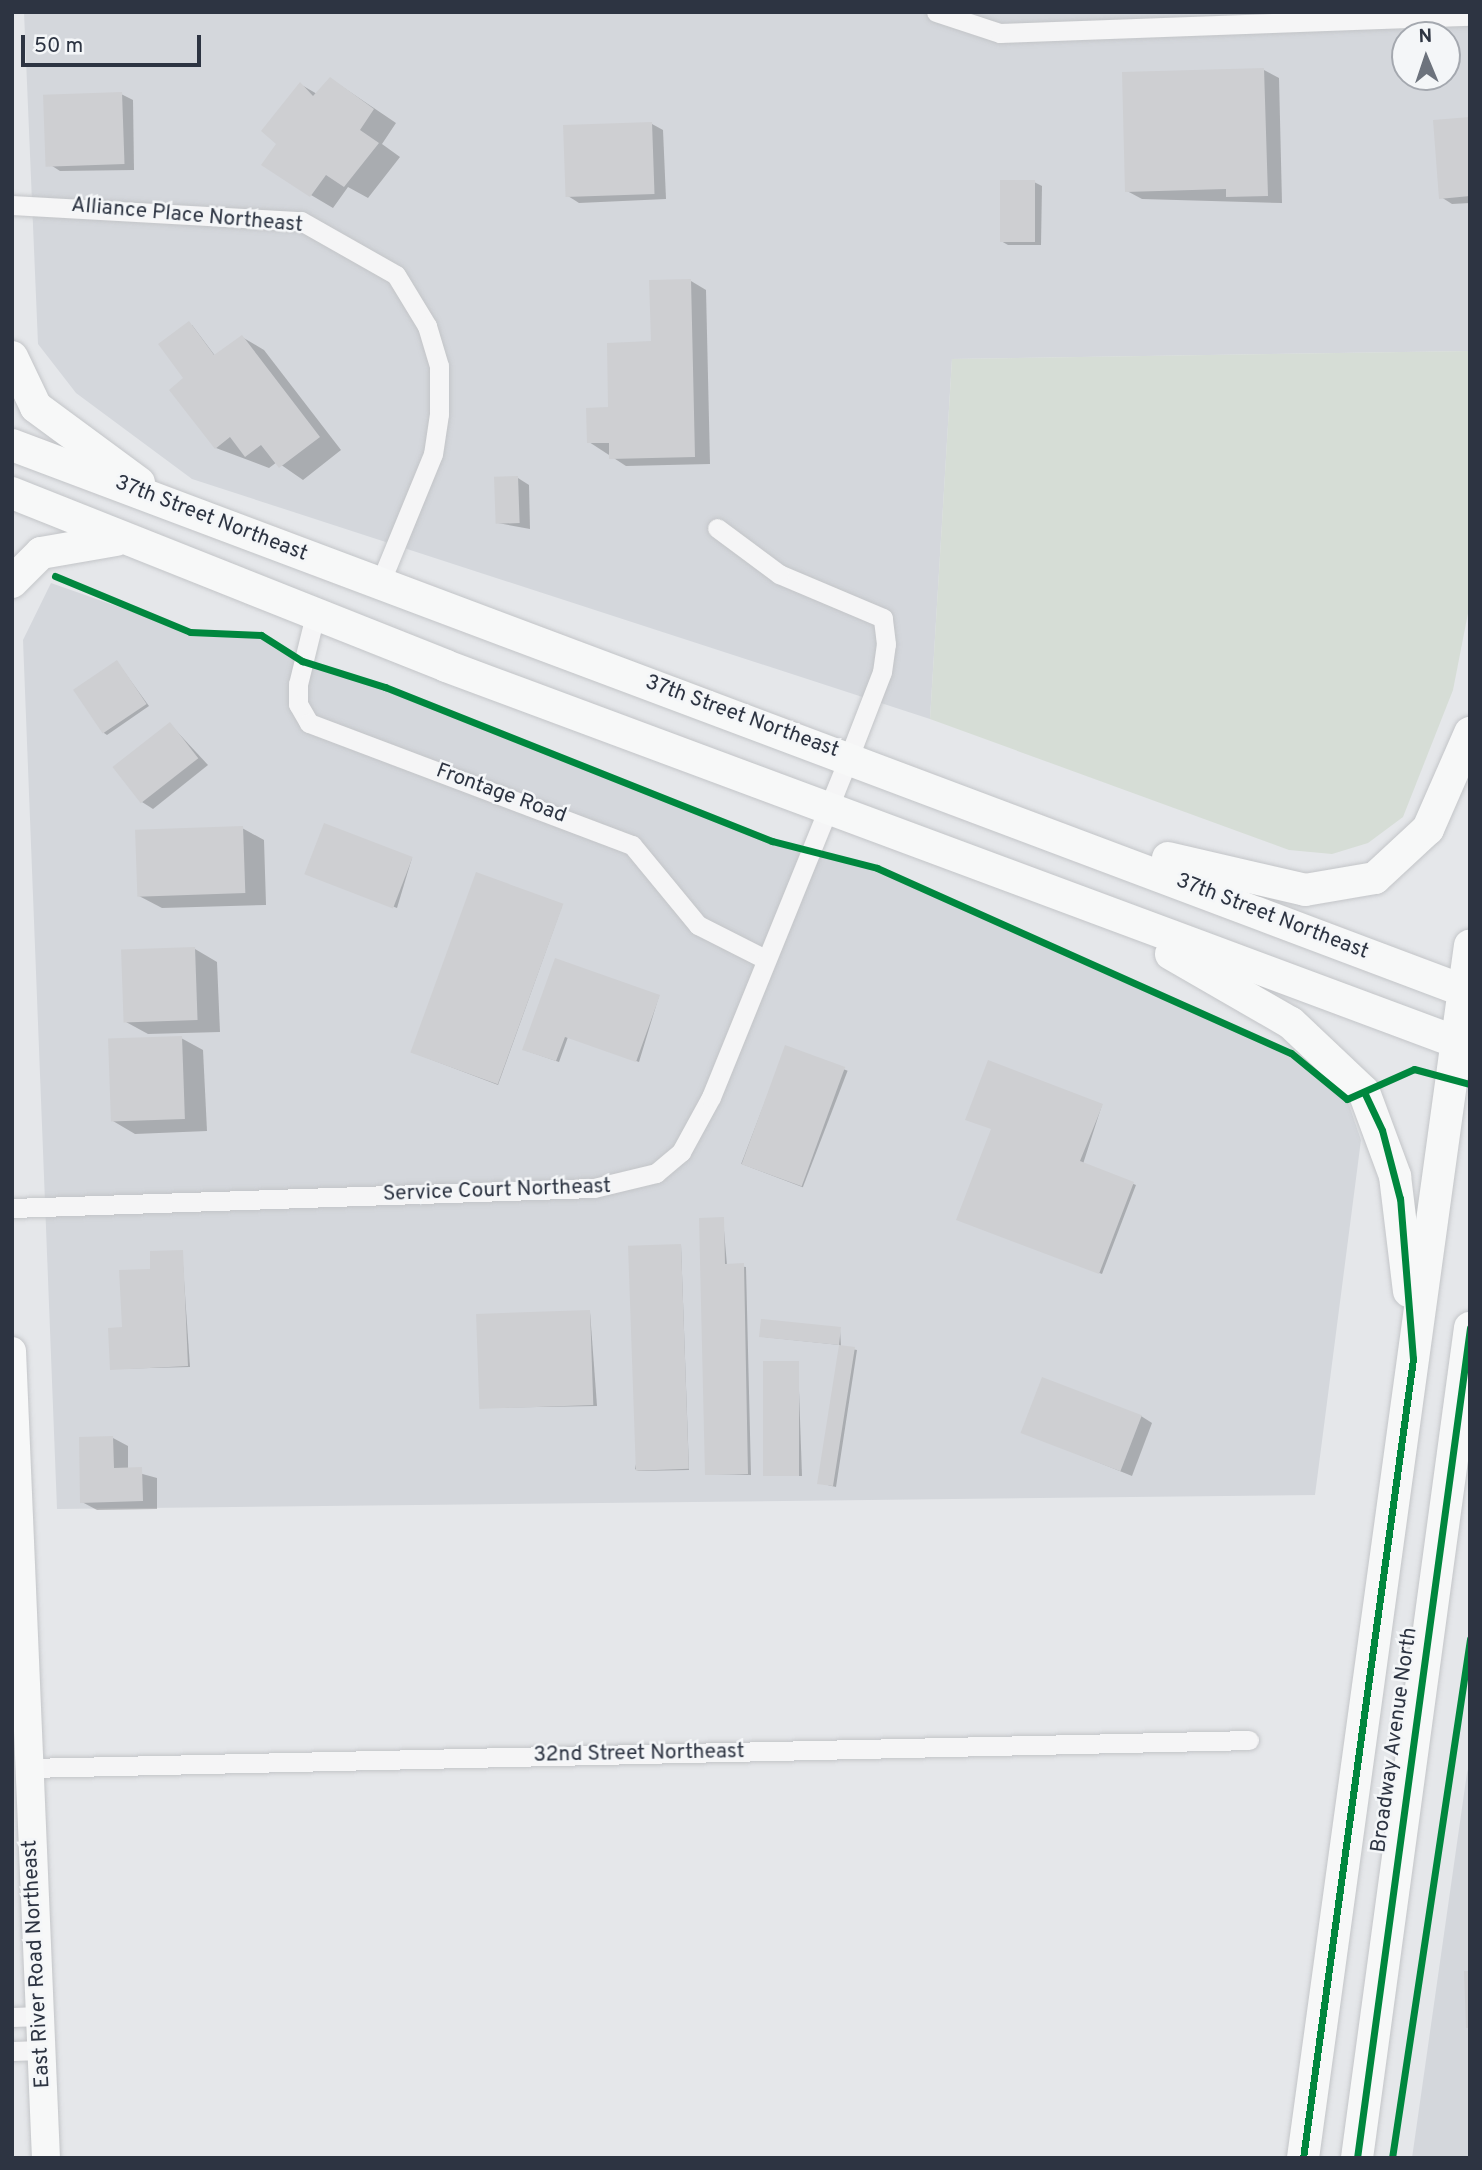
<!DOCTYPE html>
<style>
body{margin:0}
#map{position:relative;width:1482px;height:2170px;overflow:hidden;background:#e5e7ea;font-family:Overpass,sans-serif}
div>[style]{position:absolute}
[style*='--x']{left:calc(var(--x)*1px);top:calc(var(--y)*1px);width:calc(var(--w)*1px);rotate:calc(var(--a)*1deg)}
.built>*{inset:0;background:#d4d7dc}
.green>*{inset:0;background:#d6ddd6}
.shadow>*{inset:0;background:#0003;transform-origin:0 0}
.building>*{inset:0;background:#cecfd2;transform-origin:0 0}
.roads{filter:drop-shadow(0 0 2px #c3c5c8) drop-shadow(0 0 2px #c3c5c8)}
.street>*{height:19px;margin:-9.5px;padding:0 9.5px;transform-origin:9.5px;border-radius:9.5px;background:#f5f5f6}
.secondary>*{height:28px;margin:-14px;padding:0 14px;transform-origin:14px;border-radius:14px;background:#f7f8f8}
.primary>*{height:32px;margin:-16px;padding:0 16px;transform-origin:16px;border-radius:16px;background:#f7f8f8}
.cycleway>*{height:7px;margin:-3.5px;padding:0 3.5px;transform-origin:3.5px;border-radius:3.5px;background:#00873e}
span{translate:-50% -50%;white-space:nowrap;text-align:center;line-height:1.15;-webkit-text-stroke:5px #f4f6f8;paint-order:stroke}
.street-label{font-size:21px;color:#2d3442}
.frame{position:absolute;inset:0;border:14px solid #2d3442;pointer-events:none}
.north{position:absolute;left:1391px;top:21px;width:70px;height:70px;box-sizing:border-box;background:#f4f6f8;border:2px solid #a4a8af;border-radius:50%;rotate:358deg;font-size:19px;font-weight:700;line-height:28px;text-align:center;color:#2d3442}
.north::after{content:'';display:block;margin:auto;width:24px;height:32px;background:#6d737d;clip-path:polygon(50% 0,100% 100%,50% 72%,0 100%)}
.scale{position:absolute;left:21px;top:35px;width:180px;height:32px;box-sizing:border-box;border:4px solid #2d3442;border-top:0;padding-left:9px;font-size:21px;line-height:24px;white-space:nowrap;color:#2d3442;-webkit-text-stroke:5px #f4f6f8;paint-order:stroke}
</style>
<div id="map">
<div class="built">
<div style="clip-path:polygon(evenodd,24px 12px,1470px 12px,1470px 351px,952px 359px,930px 719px,192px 479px,76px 393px,38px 344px,24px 12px,1405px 35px,1447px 35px,1447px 77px,1405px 77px,1405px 35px)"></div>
<div style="clip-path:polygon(51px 583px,190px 632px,261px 635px,302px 661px,385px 687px,772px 841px,877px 868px,1291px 1053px,1347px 1099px,1361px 1140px,1315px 1495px,57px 1509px,23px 640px)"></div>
<div style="clip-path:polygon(1470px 1761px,1470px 2158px,1412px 2158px,1467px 1773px)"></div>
</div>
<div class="green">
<div style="clip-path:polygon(1470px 351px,1470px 603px,1453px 690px,1403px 817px,1368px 843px,1332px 854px,1289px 850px,930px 719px,952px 359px)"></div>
</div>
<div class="shadow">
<div style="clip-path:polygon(1264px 70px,1279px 78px,1282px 203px,1142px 199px,1127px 191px)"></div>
<div style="clip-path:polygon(331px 79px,396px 123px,382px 144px,400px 157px,368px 198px,348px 187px,333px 208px,311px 195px,278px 144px,300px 84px,317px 94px)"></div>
<div style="clip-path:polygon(121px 94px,133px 100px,134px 170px,60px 171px,49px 164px)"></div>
<div style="clip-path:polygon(1470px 119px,1470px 203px,1452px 204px,1441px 197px)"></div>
<div style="clip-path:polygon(652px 124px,663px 130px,666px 199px,579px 203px,568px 196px)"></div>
<div style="clip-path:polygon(1034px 182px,1042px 186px,1041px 245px,1008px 245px,1001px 241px)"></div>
<div style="clip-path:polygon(691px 281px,706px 290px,710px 464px,626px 466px,589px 442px)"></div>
<div style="clip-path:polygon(192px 325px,216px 357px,242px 337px,264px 350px,341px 450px,303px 480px,277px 462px,269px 468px,216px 448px,188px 378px)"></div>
<div style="clip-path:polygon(518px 478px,529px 485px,530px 529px,498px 523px)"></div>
<div style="clip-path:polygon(117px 662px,149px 706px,107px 735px,104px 733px)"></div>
<div style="clip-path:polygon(170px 724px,208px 765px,153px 809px,142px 802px)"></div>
<div style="clip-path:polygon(242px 828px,264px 840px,266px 905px,162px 908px,139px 896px)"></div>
<div style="clip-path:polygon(412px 858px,397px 908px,309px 875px)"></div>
<div style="clip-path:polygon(562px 906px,498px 1085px,414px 1053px)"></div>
<div style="clip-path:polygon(195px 949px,217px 962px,220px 1032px,148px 1034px,126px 1022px)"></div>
<div style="clip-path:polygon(659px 996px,639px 1062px,568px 1037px,559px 1062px,527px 1051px)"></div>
<div style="clip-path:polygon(181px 1038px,203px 1050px,207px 1131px,135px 1134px,113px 1121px)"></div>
<div style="left:786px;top:1047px;width:66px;height:125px;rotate:21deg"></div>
<div style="clip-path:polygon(1102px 1105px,1083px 1164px,1136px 1185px,1102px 1274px,961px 1221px)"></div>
<div style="clip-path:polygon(723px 1219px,727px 1265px,746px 1267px,751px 1475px,706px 1474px)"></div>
<div style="clip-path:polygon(681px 1245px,689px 1470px,638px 1471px,635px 1469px)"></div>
<div style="clip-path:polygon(182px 1251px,190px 1367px,111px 1369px,152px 1270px)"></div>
<div style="clip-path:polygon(590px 1312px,597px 1406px,481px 1408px)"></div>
<div style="clip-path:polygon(840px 1329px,841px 1347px,857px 1350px,836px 1487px,819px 1483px,840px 1345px,764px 1337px)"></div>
<div style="clip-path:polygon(798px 1362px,802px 1476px,769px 1476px,766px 1475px)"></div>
<div style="clip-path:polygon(1141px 1416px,1152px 1423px,1132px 1476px,1023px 1432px)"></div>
<div style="clip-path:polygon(113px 1438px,128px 1446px,128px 1470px,157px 1478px,157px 1509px,97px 1510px,82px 1502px)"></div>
</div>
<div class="building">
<div style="clip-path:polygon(1264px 68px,1268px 196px,1226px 197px,1226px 189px,1125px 192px,1122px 72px)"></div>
<div style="clip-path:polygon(330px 77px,374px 109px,360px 130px,379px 143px,344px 187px,326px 175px,310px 197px,261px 165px,276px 144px,261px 131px,300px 82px,313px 96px)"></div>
<div style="left:122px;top:92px;width:72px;height:79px;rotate:88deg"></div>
<div style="clip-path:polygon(1470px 117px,1470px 196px,1439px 199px,1433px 120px)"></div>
<div style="left:652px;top:122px;width:72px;height:89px;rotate:88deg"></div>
<div style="left:1000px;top:180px;width:35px;height:62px"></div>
<div style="clip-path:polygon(691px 279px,695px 457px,609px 459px,609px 443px,587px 443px,586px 408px,608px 407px,607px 343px,651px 341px,649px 280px)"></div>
<div style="clip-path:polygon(189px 321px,214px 355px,242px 335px,320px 437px,279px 468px,261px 445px,245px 457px,230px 437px,215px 449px,169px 390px,183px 378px,158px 344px)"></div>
<div style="left:518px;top:476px;width:47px;height:24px;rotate:88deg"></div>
<div style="left:117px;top:660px;width:53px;height:53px;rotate:56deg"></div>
<div style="left:170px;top:722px;width:46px;height:73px;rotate:52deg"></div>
<div style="left:324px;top:823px;width:95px;height:55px;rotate:21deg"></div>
<div style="left:243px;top:826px;width:67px;height:108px;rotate:88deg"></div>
<div style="left:476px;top:872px;width:93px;height:192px;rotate:20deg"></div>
<div style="left:195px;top:947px;width:73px;height:74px;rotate:88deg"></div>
<div style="clip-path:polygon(555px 958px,660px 995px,636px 1062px,565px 1037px,556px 1061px,522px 1050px)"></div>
<div style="left:182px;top:1036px;width:83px;height:74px;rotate:88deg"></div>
<div style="left:785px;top:1045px;width:64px;height:127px;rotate:20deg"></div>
<div style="clip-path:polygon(988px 1060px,1103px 1104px,1080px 1161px,1134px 1182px,1099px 1274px,956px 1220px,991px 1129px,965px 1120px)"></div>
<div style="clip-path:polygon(724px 1217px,725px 1264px,744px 1263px,748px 1474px,705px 1475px,699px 1218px)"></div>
<div style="left:681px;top:1244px;width:225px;height:53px;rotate:88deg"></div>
<div style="clip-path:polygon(183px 1250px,188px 1366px,110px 1370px,108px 1328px,122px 1327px,119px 1270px,150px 1269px,150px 1251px)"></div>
<div style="left:590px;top:1310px;width:95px;height:114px;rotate:88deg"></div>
<div style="clip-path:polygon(761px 1319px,841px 1327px,839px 1345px,855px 1347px,833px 1486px,817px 1484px,839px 1345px,759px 1337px)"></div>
<div style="left:763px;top:1361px;width:36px;height:115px"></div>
<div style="left:1042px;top:1377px;width:107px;height:60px;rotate:21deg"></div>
<div style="clip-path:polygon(113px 1436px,114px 1468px,142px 1467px,143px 1501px,80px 1503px,79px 1437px)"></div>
<div style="clip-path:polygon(1464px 1971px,1470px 1971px,1470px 2028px,1466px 2028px)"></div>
</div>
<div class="roads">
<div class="street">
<div style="--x:936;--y:12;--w:67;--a:18.2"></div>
<div style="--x:1000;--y:33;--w:470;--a:-2.1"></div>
<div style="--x:12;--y:205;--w:289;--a:3.2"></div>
<div style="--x:301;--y:221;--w:109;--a:29.6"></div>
<div style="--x:396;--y:275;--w:60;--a:58.7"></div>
<div style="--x:427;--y:326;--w:42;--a:73.3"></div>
<div style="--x:439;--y:366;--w:48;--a:90"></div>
<div style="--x:439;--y:414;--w:40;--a:98.5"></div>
<div style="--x:433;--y:454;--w:139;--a:112.3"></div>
<div style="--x:315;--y:615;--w:71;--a:103.8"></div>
<div style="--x:298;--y:684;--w:20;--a:90"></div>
<div style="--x:298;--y:704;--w:22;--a:60"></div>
<div style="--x:309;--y:723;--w:345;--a:20.7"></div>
<div style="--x:632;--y:845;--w:104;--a:50.5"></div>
<div style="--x:698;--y:925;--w:73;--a:26.9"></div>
<div style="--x:12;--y:1208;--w:582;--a:-1.97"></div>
<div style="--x:594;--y:1188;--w:64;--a:-13.6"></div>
<div style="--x:656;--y:1173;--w:33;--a:-40"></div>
<div style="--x:681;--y:1152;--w:63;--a:-61.4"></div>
<div style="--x:711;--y:1097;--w:367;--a:-67.9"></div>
<div style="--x:849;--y:757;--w:91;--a:-68.8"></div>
<div style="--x:882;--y:672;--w:28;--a:-82"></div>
<div style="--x:886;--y:644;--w:26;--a:-97"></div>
<div style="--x:883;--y:618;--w:113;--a:-157.1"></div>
<div style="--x:779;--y:574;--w:77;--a:-143.4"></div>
<div style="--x:28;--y:1768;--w:1221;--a:-1.31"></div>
<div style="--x:12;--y:2017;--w:28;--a:-2"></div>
<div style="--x:12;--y:2051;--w:29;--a:-2"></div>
</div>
<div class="secondary">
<div style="--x:12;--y:1351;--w:808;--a:87.59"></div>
</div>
<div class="primary">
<div style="--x:12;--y:357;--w:55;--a:64.4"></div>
<div style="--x:36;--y:407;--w:128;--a:36.4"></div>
<div style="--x:12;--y:445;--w:1558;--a:20.6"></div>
<div style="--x:12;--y:493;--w:467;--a:21.7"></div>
<div style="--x:446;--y:666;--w:1093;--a:20.41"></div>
<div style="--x:12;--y:582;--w:41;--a:-45"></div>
<div style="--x:41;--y:553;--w:76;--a:-9.8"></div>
<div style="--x:1168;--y:858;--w:141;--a:13.1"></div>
<div style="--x:1305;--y:890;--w:71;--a:-9.7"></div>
<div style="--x:1375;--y:878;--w:72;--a:-42.8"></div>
<div style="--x:1428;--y:829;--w:105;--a:-66.4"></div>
<div style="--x:1171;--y:954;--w:138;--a:29.9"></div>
<div style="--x:1291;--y:1023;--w:100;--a:43.4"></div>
<div style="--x:1364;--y:1092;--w:90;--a:69.7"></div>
<div style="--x:1395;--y:1176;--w:116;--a:83.1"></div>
<div style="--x:1303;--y:2158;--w:1224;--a:-82.16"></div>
<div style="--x:1357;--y:2158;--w:838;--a:-82.25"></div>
</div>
</div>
<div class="cycleway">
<div style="--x:55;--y:576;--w:146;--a:22.5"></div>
<div style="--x:190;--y:632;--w:71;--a:2.4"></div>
<div style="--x:261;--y:635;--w:49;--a:32.4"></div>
<div style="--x:302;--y:661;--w:87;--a:17.4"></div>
<div style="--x:385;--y:687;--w:417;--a:21.7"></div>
<div style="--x:772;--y:841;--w:108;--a:14.4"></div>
<div style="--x:877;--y:868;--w:453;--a:24.1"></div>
<div style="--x:1291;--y:1053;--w:72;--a:39.4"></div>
<div style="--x:1347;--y:1099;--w:73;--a:-24.1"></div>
<div style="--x:1414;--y:1069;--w:58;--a:15"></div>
<div style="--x:1303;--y:2158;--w:807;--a:-82.16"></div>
<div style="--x:1413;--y:1359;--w:161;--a:-94.6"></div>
<div style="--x:1400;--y:1199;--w:71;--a:-104.6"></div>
<div style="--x:1382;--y:1130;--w:42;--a:-115.3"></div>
<div style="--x:1357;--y:2158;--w:838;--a:-82.25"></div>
<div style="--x:1392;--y:2158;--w:525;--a:-81.45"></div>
</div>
<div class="street-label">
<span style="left:187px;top:216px;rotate:5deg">Alliance Place Northeast</span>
<span style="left:211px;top:519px;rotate:21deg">37th Street Northeast</span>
<span style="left:742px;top:717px;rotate:20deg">37th Street Northeast</span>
<span style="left:501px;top:794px;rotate:20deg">Frontage Road</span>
<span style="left:1272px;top:917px;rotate:21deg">37th Street Northeast</span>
<span style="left:497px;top:1191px;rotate:-2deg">Service Court Northeast</span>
<span style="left:1395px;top:1740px;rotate:-82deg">Broadway Avenue North</span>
<span style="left:639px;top:1754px;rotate:-1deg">32nd Street Northeast</span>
<span style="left:37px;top:1964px;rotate:-93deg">East River Road Northeast</span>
</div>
<div class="frame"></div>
<div class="north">N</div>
<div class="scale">50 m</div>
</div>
